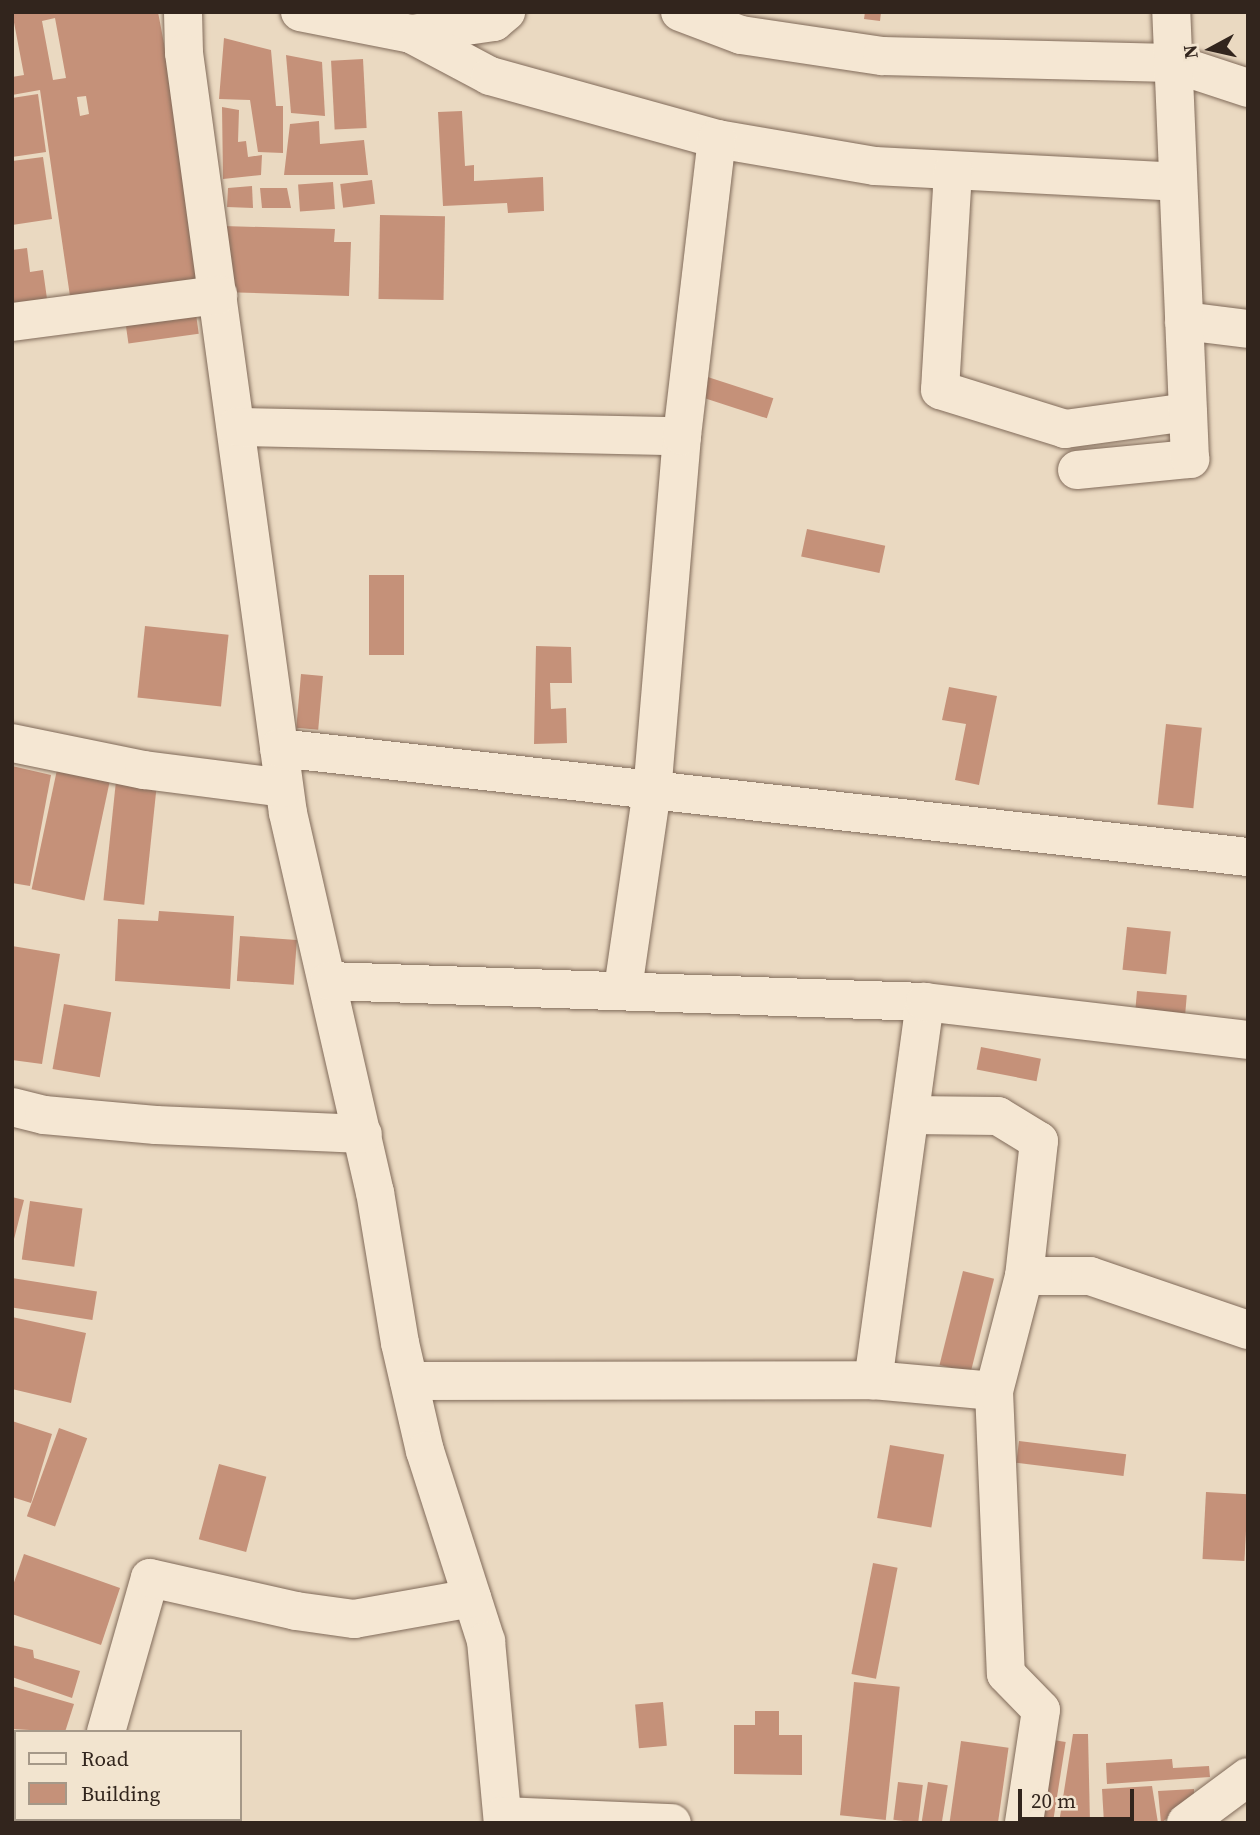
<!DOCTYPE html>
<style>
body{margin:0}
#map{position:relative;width:1260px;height:1835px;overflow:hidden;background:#ead9c1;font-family:"Source Serif 4",serif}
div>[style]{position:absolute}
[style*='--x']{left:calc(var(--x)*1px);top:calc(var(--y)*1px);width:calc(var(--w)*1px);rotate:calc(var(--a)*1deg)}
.building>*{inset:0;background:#c59179;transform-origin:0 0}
.roads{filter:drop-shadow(0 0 2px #816b5a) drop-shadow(0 0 2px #816b5a)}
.minor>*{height:38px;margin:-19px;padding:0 19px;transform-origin:19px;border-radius:19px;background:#f5e7d3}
span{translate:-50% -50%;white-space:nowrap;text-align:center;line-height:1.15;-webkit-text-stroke:6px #f2e4cf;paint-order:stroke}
.frame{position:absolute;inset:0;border:14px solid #32251d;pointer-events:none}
.legend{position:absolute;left:14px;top:1730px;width:228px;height:91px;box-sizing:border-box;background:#f2e4cf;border:2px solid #a59888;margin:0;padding:9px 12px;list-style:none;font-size:21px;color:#32251d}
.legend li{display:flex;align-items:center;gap:14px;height:35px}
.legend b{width:35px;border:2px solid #a59888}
.north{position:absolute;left:1176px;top:14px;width:70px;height:70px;-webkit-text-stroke:5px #f2e4cf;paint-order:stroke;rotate:262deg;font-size:19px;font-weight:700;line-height:28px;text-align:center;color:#32251d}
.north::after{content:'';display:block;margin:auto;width:24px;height:32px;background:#32251d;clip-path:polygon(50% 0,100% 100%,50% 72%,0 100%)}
.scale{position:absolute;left:1018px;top:1789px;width:116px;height:32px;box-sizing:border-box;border:4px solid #32251d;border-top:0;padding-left:9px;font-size:21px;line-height:24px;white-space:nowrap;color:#32251d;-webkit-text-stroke:5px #f2e4cf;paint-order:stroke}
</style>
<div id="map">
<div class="building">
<div style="clip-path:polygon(evenodd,12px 12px,158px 12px,210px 286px,72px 310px,40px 90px,12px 95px,12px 77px,24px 75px,12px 12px,55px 18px,66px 78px,53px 80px,42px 21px,55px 18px,12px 12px,86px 96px,89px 114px,80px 116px,77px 97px,86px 96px)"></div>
<div style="clip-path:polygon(865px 12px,881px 12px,880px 21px,864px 19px)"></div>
<div style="clip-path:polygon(224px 38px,271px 50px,276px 106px,283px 106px,283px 153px,258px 152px,250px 100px,219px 99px)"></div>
<div style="clip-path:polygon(286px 55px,322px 62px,325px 116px,291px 113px)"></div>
<div style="left:363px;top:59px;width:69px;height:32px;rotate:87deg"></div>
<div style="clip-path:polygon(38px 94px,46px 152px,12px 157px,12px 98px)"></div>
<div style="clip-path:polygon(222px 107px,239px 110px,238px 142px,246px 141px,248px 157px,262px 155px,261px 175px,223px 179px)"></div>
<div style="clip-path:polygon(462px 111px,465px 166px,474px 165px,474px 181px,543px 177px,544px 211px,508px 213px,507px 203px,443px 206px,438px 112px)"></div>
<div style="clip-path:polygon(319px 121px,320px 144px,364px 140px,368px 175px,284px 175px,290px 124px)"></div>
<div style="clip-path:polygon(43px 157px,52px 219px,12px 225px,12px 161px)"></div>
<div style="left:372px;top:180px;width:24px;height:32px;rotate:83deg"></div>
<div style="left:333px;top:182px;width:27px;height:35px;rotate:86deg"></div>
<div style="clip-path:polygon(252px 186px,253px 208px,227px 207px,228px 188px)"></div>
<div style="clip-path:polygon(260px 188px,287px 188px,291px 208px,262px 208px)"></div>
<div style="left:380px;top:215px;width:65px;height:84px;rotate:1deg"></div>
<div style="clip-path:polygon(223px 226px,335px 229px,334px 242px,351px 242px,349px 296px,221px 292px)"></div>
<div style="clip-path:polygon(27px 248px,30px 272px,43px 270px,48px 306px,12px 311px,12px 250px)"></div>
<div style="left:195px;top:307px;width:27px;height:71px;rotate:82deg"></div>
<div style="left:683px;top:369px;width:95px;height:21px;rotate:18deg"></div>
<div style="left:807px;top:529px;width:80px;height:28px;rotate:12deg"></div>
<div style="left:404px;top:575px;width:80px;height:35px;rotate:90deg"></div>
<div style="left:145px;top:626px;width:84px;height:72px;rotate:6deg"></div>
<div style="clip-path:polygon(536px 646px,571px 647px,572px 683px,550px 683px,551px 709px,566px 708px,567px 743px,534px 744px)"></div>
<div style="left:301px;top:674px;width:22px;height:54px;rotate:5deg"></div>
<div style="clip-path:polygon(949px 687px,997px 696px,979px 785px,955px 780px,966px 724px,942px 720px)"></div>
<div style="left:1166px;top:724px;width:36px;height:81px;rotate:6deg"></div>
<div style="left:58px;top:765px;width:54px;height:127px;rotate:12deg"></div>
<div style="clip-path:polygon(12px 766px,51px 775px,30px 886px,12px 883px)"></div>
<div style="left:116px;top:781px;width:41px;height:120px;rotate:6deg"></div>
<div style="clip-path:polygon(159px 911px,234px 916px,230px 989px,115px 981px,118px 919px,158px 921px)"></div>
<div style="left:1127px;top:927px;width:44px;height:43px;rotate:6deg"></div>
<div style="left:240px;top:936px;width:57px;height:45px;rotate:4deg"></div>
<div style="clip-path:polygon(12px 946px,60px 954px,42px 1064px,12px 1060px)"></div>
<div style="left:1137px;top:991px;width:50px;height:23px;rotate:5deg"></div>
<div style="left:64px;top:1004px;width:48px;height:66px;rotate:10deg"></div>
<div style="left:981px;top:1047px;width:61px;height:23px;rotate:11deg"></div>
<div style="clip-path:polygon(12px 1197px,24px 1200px,13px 1243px,12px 1243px)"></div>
<div style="left:30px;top:1201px;width:53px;height:59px;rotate:8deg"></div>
<div style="left:963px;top:1271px;width:32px;height:97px;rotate:14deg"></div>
<div style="left:12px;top:1278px;width:86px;height:29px;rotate:9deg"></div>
<div style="clip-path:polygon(12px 1317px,86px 1333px,71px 1403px,12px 1389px)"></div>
<div style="clip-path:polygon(12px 1421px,52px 1434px,31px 1503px,12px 1497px)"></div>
<div style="left:59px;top:1428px;width:30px;height:94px;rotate:20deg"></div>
<div style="left:1019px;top:1441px;width:108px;height:22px;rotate:7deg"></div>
<div style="left:890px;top:1445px;width:55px;height:74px;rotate:10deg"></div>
<div style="left:219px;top:1464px;width:49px;height:78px;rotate:15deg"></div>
<div style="left:1206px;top:1492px;width:42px;height:67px;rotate:3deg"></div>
<div style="clip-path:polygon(24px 1554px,120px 1588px,101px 1645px,12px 1614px,12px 1588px)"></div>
<div style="left:873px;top:1563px;width:25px;height:113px;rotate:11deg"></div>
<div style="clip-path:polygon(12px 1645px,33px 1650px,34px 1658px,80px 1671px,72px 1698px,12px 1677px)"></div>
<div style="left:854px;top:1682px;width:46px;height:134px;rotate:6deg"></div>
<div style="clip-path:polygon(12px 1686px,74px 1704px,65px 1732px,12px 1729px)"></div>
<div style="left:663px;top:1702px;width:44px;height:28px;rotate:85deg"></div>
<div style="clip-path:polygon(755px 1711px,779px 1711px,779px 1735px,802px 1735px,802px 1775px,734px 1774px,734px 1725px,755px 1725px)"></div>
<div style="clip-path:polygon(1073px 1734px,1088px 1734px,1090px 1823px,1059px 1823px)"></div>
<div style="left:1041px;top:1738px;width:25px;height:86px;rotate:9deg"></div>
<div style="left:961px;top:1741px;width:48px;height:83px;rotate:8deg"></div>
<div style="clip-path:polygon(1172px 1759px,1173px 1768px,1209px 1766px,1210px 1777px,1107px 1784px,1106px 1763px)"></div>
<div style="left:898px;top:1782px;width:25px;height:38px;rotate:7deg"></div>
<div style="left:928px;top:1782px;width:20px;height:41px;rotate:9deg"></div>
<div style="clip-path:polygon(1152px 1786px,1158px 1823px,1104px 1823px,1102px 1789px)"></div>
<div style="clip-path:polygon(1194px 1789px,1194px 1798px,1161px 1823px,1158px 1791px)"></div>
</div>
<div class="roads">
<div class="minor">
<div style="--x:183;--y:12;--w:41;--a:88.6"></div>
<div style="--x:184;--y:53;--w:767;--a:82.21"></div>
<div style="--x:288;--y:813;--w:389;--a:77.1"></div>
<div style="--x:375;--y:1192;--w:153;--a:80.6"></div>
<div style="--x:400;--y:1343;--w:111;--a:77"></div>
<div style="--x:425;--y:1451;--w:200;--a:72.2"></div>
<div style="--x:486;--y:1641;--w:183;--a:84.7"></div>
<div style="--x:300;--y:12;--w:113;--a:11.2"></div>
<div style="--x:411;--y:34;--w:84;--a:-8.2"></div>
<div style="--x:494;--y:22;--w:16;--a:-40"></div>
<div style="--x:680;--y:12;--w:65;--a:20.7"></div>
<div style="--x:741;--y:35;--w:143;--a:8.5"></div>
<div style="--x:882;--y:56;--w:290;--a:1.4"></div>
<div style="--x:1172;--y:63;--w:80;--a:18.2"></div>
<div style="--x:411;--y:34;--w:89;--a:28"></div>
<div style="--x:490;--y:76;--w:236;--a:15.5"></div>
<div style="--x:717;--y:139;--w:160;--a:9.7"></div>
<div style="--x:875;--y:166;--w:302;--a:3"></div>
<div style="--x:953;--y:171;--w:219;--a:93.4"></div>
<div style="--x:940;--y:390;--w:131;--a:17.3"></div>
<div style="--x:1065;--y:429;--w:124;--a:-7.9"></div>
<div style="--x:1184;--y:321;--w:64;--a:7.1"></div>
<div style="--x:12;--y:322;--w:208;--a:-7.5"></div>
<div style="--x:236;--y:427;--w:446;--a:1.2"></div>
<div style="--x:682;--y:436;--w:355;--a:94.8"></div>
<div style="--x:652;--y:790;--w:201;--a:98.3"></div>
<div style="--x:682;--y:436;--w:299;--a:-83.3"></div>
<div style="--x:1077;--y:470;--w:114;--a:-5.6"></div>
<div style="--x:1190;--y:459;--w:447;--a:-92.4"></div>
<div style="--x:12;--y:743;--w:135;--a:11.6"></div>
<div style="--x:144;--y:770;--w:141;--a:7.3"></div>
<div style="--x:279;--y:748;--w:975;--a:6.42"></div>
<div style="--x:329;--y:981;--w:596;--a:2.02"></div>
<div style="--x:925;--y:1002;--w:382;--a:97.8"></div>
<div style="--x:873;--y:1380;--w:121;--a:5.2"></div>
<div style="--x:994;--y:1391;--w:283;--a:87.6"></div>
<div style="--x:1006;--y:1674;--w:50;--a:45.8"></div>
<div style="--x:1041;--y:1710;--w:114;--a:98.6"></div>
<div style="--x:925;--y:1002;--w:325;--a:6.7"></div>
<div style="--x:12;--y:1107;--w:33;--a:14"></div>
<div style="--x:44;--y:1115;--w:112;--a:5.1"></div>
<div style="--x:156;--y:1125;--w:207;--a:2.5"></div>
<div style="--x:910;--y:1115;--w:88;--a:0.7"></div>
<div style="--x:998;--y:1116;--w:48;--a:31.4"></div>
<div style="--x:1039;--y:1141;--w:136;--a:96.3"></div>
<div style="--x:1024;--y:1276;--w:119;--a:104.6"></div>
<div style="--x:1024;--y:1276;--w:66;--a:0"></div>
<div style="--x:1090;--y:1276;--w:167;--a:18.9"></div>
<div style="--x:409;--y:1381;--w:464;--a:-0.1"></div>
<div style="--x:106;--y:1732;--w:160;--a:-74.1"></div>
<div style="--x:150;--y:1578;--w:150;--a:12.7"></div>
<div style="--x:296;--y:1611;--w:59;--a:7.9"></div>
<div style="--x:354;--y:1619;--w:120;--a:-10.1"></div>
<div style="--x:503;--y:1816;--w:169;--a:2.4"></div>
<div style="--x:80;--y:1823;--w:4;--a:-76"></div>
<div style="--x:1186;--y:1823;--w:77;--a:-36.6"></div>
</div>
</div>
<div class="frame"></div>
<ul class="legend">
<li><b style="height:9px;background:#f5e7d3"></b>Road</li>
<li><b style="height:19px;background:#c59179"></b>Building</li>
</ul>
<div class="north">N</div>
<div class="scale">20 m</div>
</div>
